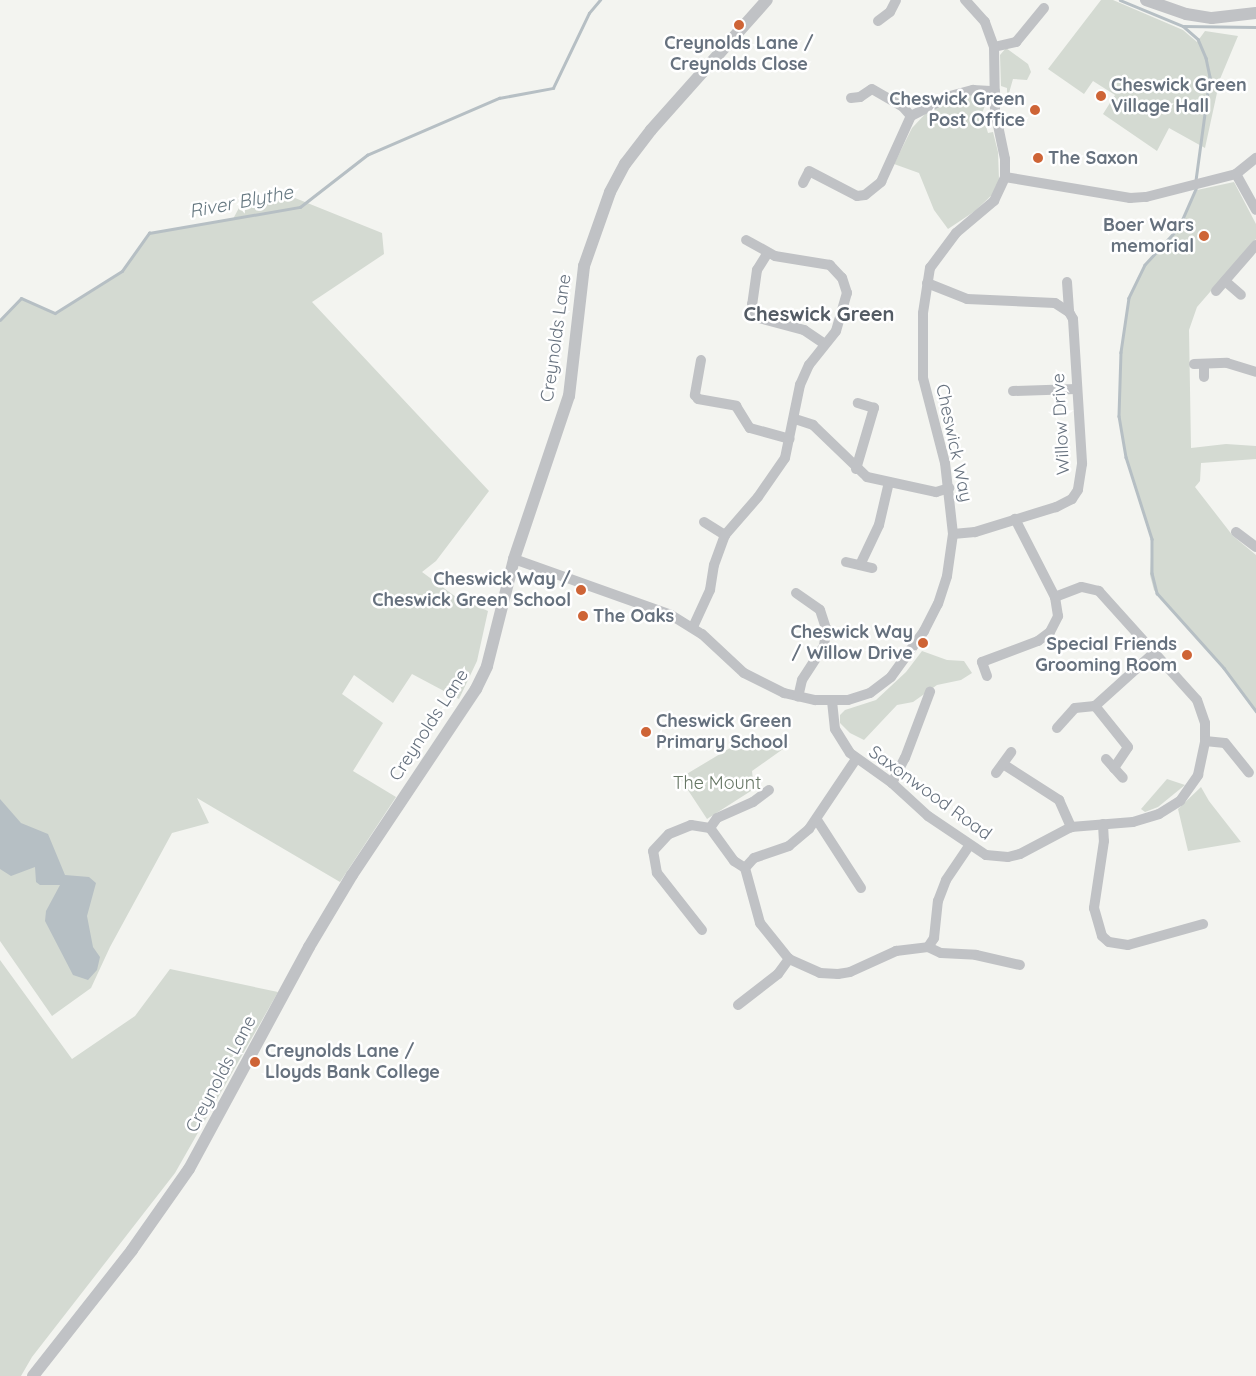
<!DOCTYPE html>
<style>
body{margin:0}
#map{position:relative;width:1256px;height:1376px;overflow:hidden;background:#f3f4f0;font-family:Quicksand,sans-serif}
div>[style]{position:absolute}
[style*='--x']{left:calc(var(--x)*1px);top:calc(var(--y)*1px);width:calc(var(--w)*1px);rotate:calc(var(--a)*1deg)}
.green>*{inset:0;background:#d4dad2}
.water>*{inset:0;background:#b6bfc4}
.stream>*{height:2.5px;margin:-1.25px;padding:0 1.25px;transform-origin:1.25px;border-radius:1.25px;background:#b6bfc4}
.minor>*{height:10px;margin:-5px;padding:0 5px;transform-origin:5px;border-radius:5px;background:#c0c2c5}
.tertiary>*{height:12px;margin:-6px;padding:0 6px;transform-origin:6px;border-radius:6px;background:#c0c2c5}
.dots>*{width:14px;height:14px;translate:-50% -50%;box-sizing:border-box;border:2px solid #fff;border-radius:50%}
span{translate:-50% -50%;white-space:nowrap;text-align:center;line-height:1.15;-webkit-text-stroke:5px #fff;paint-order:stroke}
.poi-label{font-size:18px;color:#66717e;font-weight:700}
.left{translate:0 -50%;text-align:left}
.right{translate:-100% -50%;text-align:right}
.street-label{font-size:18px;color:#66717e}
.park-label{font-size:18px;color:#667664}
.water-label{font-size:19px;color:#677982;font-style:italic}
.quarter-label{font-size:20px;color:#535b64;font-weight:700}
</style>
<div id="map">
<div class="green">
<div style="clip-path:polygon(1101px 0,1113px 0,1183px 30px,1197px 42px,1205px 31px,1238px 36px,1220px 79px,1205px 148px,1169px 128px,1157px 151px,1103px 114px,1115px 95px,1093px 81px,1084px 94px,1048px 69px)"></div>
<div style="clip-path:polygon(1006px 48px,1028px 64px,1031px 72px,1027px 80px,1013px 79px,1007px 100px,1007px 88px,1001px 86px,1000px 55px)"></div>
<div style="clip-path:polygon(970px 94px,984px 96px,987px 101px,982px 113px,988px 133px,993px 132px,998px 152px,999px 180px,996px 191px,975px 211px,948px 229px,934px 210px,919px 173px,894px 164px,912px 128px,927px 112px,936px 105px)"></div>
<div style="clip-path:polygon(1234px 182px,1256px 224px,1256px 239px,1197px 307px,1189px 330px,1191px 448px,1226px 444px,1256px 446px,1256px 459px,1201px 463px,1200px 481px,1195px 487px,1233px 536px,1256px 555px,1256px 713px,1219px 663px,1154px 590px,1150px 575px,1152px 539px,1126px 457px,1119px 416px,1121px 352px,1129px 298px,1138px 277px,1145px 265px,1179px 228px,1197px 190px)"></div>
<div style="clip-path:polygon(295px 198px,382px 233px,384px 254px,312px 302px,489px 491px,436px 561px,422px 572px,456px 597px,488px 611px,477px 661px,459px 699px,412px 674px,393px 703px,354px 675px,342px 694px,383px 723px,353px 771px,396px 797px,340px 882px,197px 798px,209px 823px,172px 833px,110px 947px,91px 988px,52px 1016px,0 941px,0 320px,21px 298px,56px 313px,122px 271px,149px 233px,233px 219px,240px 206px,263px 200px)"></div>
<div style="clip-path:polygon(922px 651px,947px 660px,964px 661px,972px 673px,961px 680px,937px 685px,913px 702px,897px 705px,864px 740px,850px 733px,840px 723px,840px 715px,845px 710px,876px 700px,906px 672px)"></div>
<div style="clip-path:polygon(750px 736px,790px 744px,752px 771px,754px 789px,707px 819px,680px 778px)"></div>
<div style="clip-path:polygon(1167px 779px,1185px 785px,1158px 807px,1145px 812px,1141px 809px)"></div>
<div style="clip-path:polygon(1201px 787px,1209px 801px,1241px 842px,1188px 851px,1178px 809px)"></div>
<div style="clip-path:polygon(0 960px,72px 1059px,135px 1016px,170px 969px,278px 992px,175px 1173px,32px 1357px,21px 1376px,0 1376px)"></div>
</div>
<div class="water">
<div style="clip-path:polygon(0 799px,21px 823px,48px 834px,65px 875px,89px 877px,96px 883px,87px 916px,93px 947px,100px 957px,97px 970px,88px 980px,73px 975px,45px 921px,46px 911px,60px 885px,40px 885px,36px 882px,35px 867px,11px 876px,0 869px)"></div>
</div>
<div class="stream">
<div style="--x:1120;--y:0;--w:68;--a:22.4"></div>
<div style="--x:1183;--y:26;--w:20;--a:41"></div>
<div style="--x:1198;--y:39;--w:21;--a:67"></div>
<div style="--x:1206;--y:58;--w:19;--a:78"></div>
<div style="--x:1210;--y:77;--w:105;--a:97.7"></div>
<div style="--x:1183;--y:26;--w:73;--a:0.8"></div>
<div style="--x:1197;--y:187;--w:45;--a:113.7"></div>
<div style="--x:1179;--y:228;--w:50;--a:132.6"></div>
<div style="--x:1145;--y:265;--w:37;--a:116"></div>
<div style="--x:1129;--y:298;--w:55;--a:98.4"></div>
<div style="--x:1121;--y:352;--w:64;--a:91.8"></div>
<div style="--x:1119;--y:416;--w:42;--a:80.3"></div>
<div style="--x:1126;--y:457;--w:86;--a:72.4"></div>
<div style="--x:1152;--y:539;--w:34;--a:90"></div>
<div style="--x:1152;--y:573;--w:21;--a:76"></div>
<div style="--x:1157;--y:593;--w:101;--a:48.2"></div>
<div style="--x:1224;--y:668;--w:54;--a:53.3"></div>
<div style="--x:0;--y:320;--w:30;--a:-46"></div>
<div style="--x:21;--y:298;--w:37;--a:24"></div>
<div style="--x:55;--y:313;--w:79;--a:-32.1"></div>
<div style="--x:122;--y:271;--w:47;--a:-54.6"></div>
<div style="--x:149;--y:233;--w:153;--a:-9.8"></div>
<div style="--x:300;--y:207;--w:85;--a:-37.8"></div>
<div style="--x:367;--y:155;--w:144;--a:-23.4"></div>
<div style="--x:499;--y:98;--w:55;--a:-10.5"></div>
<div style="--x:553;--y:88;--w:83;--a:-64.4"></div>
<div style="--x:589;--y:13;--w:17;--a:-50"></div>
</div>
<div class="minor">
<div style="--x:878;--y:21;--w:15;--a:-37"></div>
<div style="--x:890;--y:12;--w:13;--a:-63"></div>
<div style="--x:994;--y:47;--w:23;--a:-13"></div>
<div style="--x:1016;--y:42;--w:44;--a:-50.5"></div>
<div style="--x:851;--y:98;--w:9;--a:-6"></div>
<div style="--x:860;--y:97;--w:14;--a:-34"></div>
<div style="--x:872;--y:89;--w:34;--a:30"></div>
<div style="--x:902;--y:106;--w:13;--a:48"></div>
<div style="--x:1236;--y:174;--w:41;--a:60.9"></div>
<div style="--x:1005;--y:177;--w:127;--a:9.5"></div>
<div style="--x:1130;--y:198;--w:16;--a:-4"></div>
<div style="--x:1146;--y:197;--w:93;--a:-14.3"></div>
<div style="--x:1236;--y:174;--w:26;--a:-39"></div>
<div style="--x:803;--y:183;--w:13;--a:-63"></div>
<div style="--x:809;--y:171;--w:54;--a:27.5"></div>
<div style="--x:857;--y:196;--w:8;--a:-7"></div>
<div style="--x:865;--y:195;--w:21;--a:-39"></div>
<div style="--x:881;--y:182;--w:72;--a:-65.6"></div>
<div style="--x:911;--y:116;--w:44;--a:-27.1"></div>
<div style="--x:950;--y:96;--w:24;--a:-15"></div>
<div style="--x:973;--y:90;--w:22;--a:3"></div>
<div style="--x:767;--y:254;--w:19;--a:122"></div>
<div style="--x:757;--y:270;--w:34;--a:98"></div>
<div style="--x:752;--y:304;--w:7;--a:74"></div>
<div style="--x:754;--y:311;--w:9;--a:54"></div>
<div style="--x:759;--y:318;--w:47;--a:14.9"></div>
<div style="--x:804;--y:330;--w:25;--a:34"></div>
<div style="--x:1225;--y:281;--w:21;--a:41"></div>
<div style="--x:1067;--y:282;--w:30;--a:86"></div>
<div style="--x:927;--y:283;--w:43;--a:21.8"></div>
<div style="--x:967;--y:299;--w:88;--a:2.6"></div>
<div style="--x:1055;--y:303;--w:17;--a:33"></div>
<div style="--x:1069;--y:312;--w:8;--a:60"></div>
<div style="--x:1073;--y:319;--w:145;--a:86.4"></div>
<div style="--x:1082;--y:464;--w:26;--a:99"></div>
<div style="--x:1078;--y:490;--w:11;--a:124"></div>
<div style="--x:1072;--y:499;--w:18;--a:153"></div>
<div style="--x:1056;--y:507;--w:85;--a:162.8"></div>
<div style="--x:975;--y:532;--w:22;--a:175"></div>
<div style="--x:1216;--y:291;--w:61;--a:-49"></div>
<div style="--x:701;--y:360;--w:36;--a:100"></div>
<div style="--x:695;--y:395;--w:5;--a:53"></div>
<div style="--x:698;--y:399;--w:39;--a:10"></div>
<div style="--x:736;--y:406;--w:26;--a:58"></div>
<div style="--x:750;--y:428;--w:41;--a:15.4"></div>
<div style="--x:1194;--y:364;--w:33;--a:-2"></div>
<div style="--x:1227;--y:363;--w:30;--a:17"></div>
<div style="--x:1204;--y:377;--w:13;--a:-90"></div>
<div style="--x:1013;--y:391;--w:63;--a:-1.8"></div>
<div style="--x:795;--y:419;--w:19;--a:18"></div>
<div style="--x:813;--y:425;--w:75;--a:43.9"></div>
<div style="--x:867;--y:477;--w:71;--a:12.3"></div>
<div style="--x:936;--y:492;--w:14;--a:-17"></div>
<div style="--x:856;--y:469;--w:64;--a:-73.6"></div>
<div style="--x:874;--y:408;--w:17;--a:-163"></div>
<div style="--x:704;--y:522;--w:25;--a:32"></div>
<div style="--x:1236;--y:532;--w:25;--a:37"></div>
<div style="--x:514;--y:559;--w:167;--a:19.6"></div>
<div style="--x:671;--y:615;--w:36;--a:32"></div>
<div style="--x:702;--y:634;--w:57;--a:42.9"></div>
<div style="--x:744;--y:673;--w:45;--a:26.6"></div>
<div style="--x:784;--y:693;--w:32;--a:13"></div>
<div style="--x:815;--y:700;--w:33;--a:0"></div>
<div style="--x:848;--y:700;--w:23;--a:-18"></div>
<div style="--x:870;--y:693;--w:26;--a:-37"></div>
<div style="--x:891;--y:677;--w:57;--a:-54.3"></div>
<div style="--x:924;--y:631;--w:30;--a:-63"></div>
<div style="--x:938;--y:604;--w:29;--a:-72"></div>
<div style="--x:947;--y:576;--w:42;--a:-81.9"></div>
<div style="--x:953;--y:534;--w:71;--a:-96.4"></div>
<div style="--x:945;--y:463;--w:88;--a:-104.5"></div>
<div style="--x:923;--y:378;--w:65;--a:-90"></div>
<div style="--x:923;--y:313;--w:46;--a:-81.2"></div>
<div style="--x:930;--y:268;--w:44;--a:-53.4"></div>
<div style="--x:956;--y:233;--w:50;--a:-40.1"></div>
<div style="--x:994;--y:201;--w:26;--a:-65"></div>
<div style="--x:1005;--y:177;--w:18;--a:-90"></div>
<div style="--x:1005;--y:159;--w:49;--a:-101.8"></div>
<div style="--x:995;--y:111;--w:64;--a:-90.9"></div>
<div style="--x:994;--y:47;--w:27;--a:-110"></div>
<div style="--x:985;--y:22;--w:30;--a:-132"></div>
<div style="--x:846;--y:562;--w:27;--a:13"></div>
<div style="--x:860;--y:565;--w:44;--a:-64.6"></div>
<div style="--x:879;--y:525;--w:44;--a:-76.9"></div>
<div style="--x:796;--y:593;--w:29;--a:35"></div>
<div style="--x:820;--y:610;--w:19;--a:72"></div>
<div style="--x:826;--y:628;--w:18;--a:96"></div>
<div style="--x:824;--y:646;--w:40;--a:122.9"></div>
<div style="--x:802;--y:680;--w:17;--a:103"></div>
<div style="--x:693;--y:627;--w:41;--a:-65.3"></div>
<div style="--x:710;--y:590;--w:25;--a:-81"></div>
<div style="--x:714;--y:565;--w:32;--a:-70"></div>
<div style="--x:725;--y:535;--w:50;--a:-49"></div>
<div style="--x:758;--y:497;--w:47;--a:-55.3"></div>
<div style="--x:785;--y:458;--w:75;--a:-78.4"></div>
<div style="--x:800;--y:385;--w:22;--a:-66"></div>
<div style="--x:809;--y:365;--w:43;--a:-51.5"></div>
<div style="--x:836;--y:331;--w:40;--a:-74"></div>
<div style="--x:847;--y:293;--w:16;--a:-108"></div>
<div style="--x:842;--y:278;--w:18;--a:-133"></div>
<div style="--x:830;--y:265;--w:56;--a:-170.7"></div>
<div style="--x:775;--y:256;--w:33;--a:-151"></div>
<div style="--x:987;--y:676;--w:15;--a:-110"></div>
<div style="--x:982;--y:662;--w:60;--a:-20.6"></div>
<div style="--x:1038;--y:641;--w:15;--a:-37"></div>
<div style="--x:1050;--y:632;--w:18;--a:-63"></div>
<div style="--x:1058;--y:616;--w:19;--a:-99"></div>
<div style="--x:1055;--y:597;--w:88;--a:-117.1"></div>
<div style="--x:832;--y:701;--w:28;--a:84"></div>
<div style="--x:835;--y:729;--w:28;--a:58"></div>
<div style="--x:850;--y:753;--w:52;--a:35.5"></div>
<div style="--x:892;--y:783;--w:49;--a:42.5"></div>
<div style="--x:928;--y:816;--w:70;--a:33.9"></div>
<div style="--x:986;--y:855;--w:22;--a:5"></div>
<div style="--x:1008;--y:857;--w:12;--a:-14"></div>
<div style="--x:1020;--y:854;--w:58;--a:-27.9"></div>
<div style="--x:1071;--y:827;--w:62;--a:-4.6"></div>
<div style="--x:1133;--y:822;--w:27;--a:-17"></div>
<div style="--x:1159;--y:814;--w:25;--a:-32"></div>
<div style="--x:1180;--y:801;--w:32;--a:-55"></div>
<div style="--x:1198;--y:775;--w:35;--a:-78"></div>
<div style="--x:1205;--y:741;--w:18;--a:-90"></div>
<div style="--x:1205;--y:723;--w:24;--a:-109"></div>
<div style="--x:1197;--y:700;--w:147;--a:-132"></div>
<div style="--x:1099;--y:591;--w:18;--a:-167"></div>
<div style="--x:1081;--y:587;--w:28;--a:159"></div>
<div style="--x:1057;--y:728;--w:27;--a:-48"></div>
<div style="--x:1075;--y:708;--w:20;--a:-6"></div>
<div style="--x:1205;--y:741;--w:20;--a:6"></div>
<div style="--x:1225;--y:743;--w:38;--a:51"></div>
<div style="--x:856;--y:759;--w:84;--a:123.9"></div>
<div style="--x:809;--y:829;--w:26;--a:140"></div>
<div style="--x:789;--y:846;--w:37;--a:161"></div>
<div style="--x:754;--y:858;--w:13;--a:132"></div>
<div style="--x:745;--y:868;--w:57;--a:74.7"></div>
<div style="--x:760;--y:923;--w:46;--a:51.1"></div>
<div style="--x:789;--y:959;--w:34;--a:24"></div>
<div style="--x:820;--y:973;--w:18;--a:3"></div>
<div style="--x:838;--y:974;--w:12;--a:-9"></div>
<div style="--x:850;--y:972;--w:51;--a:-24.5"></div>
<div style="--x:896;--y:951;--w:32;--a:-7"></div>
<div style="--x:928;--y:947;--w:11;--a:-56"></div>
<div style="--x:934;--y:938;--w:37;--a:-84"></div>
<div style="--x:938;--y:901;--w:22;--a:-69"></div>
<div style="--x:946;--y:880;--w:41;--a:-55.9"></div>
<div style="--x:1106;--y:759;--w:12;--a:48"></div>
<div style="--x:1114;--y:768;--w:25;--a:-56"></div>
<div style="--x:1128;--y:747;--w:53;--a:-128.8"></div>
<div style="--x:1095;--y:706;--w:81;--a:-42"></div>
<div style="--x:1003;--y:764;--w:67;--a:32.7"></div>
<div style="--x:1059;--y:800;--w:30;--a:66"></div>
<div style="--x:1114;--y:768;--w:13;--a:48"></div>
<div style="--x:996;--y:773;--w:26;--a:-54"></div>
<div style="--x:892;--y:783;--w:28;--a:-63"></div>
<div style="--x:905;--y:758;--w:71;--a:-69.3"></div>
<div style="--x:817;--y:820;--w:81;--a:57.1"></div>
<div style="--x:1103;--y:824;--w:17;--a:87"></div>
<div style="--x:1104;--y:841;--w:68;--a:98.5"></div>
<div style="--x:1094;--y:908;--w:29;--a:74"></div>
<div style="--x:1102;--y:936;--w:9;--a:41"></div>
<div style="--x:1109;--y:942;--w:19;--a:9"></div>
<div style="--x:1128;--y:945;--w:78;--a:-15.6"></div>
<div style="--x:710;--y:828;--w:12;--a:-55"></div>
<div style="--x:717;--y:818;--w:39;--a:-24"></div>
<div style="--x:753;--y:802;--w:20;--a:-37"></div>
<div style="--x:702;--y:930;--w:73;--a:-128.3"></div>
<div style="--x:657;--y:873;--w:22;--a:-100"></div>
<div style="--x:653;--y:851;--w:23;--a:-47"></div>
<div style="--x:669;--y:834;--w:24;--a:-22"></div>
<div style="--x:691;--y:825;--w:19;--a:9"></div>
<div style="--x:710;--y:828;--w:41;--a:54"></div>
<div style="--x:734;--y:861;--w:13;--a:32"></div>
<div style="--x:928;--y:947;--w:14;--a:25"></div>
<div style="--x:941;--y:953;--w:35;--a:3"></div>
<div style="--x:976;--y:955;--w:45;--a:12.8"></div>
<div style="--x:738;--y:1005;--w:51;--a:-37.8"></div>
<div style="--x:778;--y:974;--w:19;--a:-54"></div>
</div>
<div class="tertiary">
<div style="--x:1146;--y:0;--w:42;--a:19.3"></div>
<div style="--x:1186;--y:14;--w:26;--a:9"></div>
<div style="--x:1212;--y:18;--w:44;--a:-6.5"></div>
<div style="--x:33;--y:1376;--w:160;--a:-51.8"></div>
<div style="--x:132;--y:1250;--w:99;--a:-54.9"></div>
<div style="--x:189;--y:1169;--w:252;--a:-61.6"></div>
<div style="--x:309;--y:947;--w:84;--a:-59.2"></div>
<div style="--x:352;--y:875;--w:224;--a:-56.3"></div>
<div style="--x:476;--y:689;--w:25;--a:-64"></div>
<div style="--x:487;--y:666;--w:110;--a:-75.8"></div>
<div style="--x:514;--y:559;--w:172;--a:-71.4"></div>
<div style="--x:569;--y:396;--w:131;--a:-83.4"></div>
<div style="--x:584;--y:266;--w:78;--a:-70.6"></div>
<div style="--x:610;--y:192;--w:32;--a:-62"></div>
<div style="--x:625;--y:164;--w:43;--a:-52.6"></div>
<div style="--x:651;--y:130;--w:174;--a:-48.3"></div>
</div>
<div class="dots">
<div style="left:739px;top:25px;background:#ce6436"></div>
<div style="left:1101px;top:96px;background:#ce6436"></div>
<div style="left:1035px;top:110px;background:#ce6436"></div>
<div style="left:1038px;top:158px;background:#ce6436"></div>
<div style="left:1204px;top:236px;background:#ce6436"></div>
<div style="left:581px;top:590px;background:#ce6436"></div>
<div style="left:583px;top:616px;background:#ce6436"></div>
<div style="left:923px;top:643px;background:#ce6436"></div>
<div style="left:1187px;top:655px;background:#ce6436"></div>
<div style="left:646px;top:732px;background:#ce6436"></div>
<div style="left:255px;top:1062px;background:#ce6436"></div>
</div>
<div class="poi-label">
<span style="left:739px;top:54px">Creynolds Lane /<br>Creynolds Close</span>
<span class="left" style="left:1111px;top:96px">Cheswick Green<br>Village Hall</span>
<span class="right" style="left:1025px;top:110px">Cheswick Green<br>Post Office</span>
<span class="left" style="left:1048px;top:158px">The Saxon</span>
<span class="right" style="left:1194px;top:236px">Boer Wars<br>memorial</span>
<span class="right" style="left:571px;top:590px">Cheswick Way /<br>Cheswick Green School</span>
<span class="left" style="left:593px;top:616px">The Oaks</span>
<span class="right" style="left:913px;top:643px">Cheswick Way<br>/ Willow Drive</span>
<span class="right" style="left:1177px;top:655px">Special Friends<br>Grooming Room</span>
<span class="left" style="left:656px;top:732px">Cheswick Green<br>Primary School</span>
<span class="left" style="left:265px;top:1062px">Creynolds Lane /<br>Lloyds Bank College</span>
</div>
<div class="street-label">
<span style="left:556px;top:338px;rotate:-82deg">Creynolds Lane</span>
<span style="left:1061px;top:424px;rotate:-93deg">Willow Drive</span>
<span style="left:954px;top:443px;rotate:78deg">Cheswick Way</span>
<span style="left:429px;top:725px;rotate:-57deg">Creynolds Lane</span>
<span style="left:930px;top:793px;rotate:36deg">Saxonwood Road</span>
<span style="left:221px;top:1074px;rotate:-62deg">Creynolds Lane</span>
</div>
<div class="park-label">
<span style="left:717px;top:783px">The Mount</span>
</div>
<div class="water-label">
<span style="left:241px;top:202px;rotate:-11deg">River Blythe</span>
</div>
<div class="quarter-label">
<span style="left:819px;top:313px">Cheswick Green</span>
</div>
</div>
